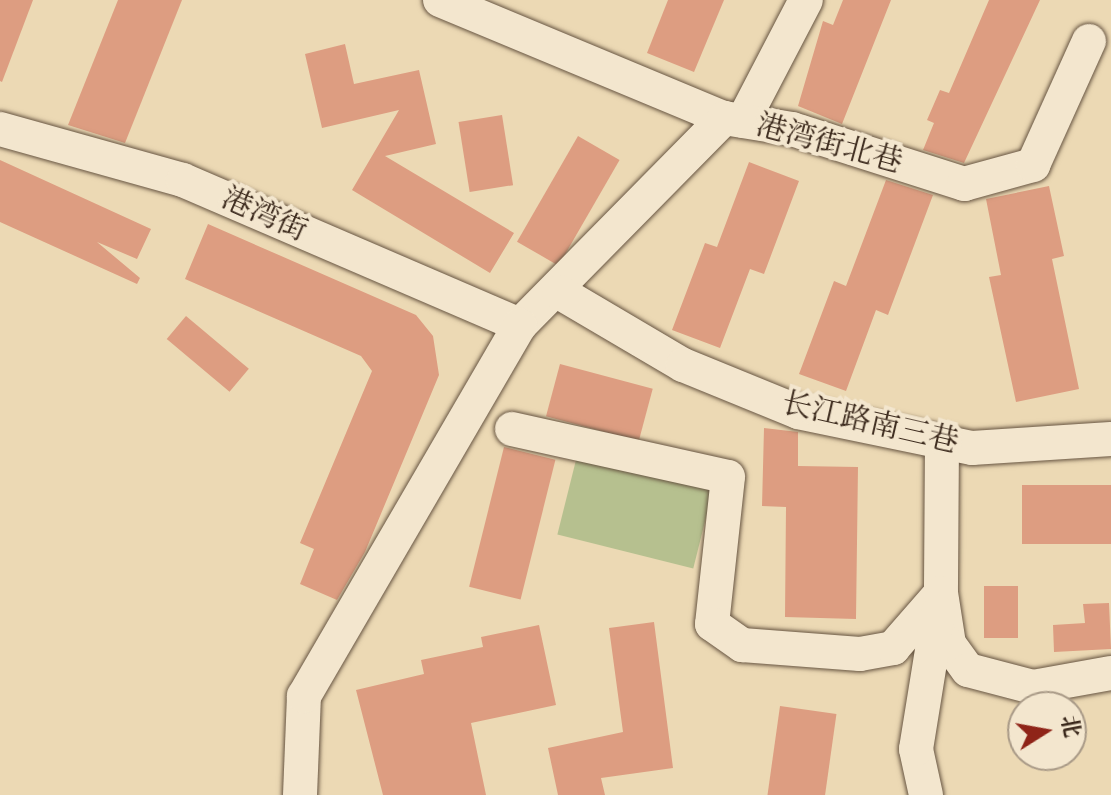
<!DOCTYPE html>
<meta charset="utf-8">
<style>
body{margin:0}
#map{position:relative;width:1111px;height:795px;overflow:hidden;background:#ecd9b4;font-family:Vollkorn,"Noto Serif SC",serif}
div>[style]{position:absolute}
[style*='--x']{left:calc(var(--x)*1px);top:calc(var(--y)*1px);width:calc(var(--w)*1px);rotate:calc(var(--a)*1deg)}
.green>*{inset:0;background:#b6c08f;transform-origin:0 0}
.building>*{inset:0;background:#dd9d81;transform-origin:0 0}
.roads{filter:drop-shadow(0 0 2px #675542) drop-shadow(0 0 2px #675542)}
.street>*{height:34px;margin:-17px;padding:0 17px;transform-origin:17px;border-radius:17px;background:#f3e6ce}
span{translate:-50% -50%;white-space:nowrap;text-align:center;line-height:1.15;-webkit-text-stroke:8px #f3e6ce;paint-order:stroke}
.street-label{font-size:30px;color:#3b291c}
.north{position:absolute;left:1007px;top:691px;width:80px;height:80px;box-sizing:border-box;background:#f3e6ce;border:2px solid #a99a87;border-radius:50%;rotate:79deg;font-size:22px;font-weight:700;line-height:32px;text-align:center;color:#3b291c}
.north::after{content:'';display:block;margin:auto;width:28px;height:36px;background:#8f2418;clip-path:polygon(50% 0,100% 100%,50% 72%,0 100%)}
</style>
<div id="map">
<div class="green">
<div style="left:577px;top:456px;width:140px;height:81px;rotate:14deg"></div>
</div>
<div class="building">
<div style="clip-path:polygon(0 0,33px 0,2px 82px,0 81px)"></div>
<div style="clip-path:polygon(118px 0,182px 0,125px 143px,68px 125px)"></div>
<div style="clip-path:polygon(668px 0,724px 0,694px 72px,647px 53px)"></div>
<div style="clip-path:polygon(843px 0,891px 0,842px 124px,798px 106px,823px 21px,833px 25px)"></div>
<div style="clip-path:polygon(989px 0,1040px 0,964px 163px,923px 150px,934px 123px,927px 120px,940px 90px,949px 93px)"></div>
<div style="clip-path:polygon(345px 44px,354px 84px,419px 70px,436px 144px,385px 156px,514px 233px,490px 273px,352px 190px,399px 110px,322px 128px,305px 54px)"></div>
<div style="left:502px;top:115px;width:71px;height:44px;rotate:81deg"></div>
<div style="left:578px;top:136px;width:48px;height:122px;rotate:30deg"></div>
<div style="clip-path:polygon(0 160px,151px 229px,137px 259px,97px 242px,140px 278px,137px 284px,0 222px)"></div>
<div style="clip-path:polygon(749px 162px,799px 181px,764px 274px,750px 269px,720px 348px,672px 330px,705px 243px,717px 247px)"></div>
<div style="clip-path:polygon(886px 180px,933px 195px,888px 315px,876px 310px,846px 391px,799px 374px,834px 281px,846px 286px)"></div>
<div style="clip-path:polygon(1049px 186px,1064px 256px,1052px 259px,1079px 389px,1016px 402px,989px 277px,1001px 275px,986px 199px)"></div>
<div style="clip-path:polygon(208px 224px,416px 315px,433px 336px,439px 375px,365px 552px,337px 600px,300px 584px,314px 549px,300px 543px,372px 371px,361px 356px,185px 279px)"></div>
<div style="left:186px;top:316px;width:82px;height:30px;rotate:40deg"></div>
<div style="left:560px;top:364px;width:96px;height:54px;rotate:15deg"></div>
<div style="clip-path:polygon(764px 428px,798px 432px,798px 466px,858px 467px,856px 619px,785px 617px,786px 507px,762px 506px)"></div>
<div style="left:504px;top:447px;width:53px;height:144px;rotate:14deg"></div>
<div style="left:1111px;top:485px;width:59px;height:89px;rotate:90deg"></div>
<div style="left:984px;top:586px;width:34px;height:52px"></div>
<div style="clip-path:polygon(1109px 603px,1111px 649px,1054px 652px,1053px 625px,1085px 623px,1083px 604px)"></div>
<div style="clip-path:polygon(654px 622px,673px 768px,601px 778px,605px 795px,558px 795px,548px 748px,623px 732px,609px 628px)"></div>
<div style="clip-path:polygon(539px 625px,556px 705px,471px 723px,486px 795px,383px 795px,356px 690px,424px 674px,421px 660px,483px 647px,481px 637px)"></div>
<div style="left:780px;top:706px;width:57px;height:90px;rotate:8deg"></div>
</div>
<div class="roads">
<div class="street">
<div style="--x:440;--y:0;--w:308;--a:22.6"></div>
<div style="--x:743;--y:121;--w:136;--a:-62.5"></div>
<div style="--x:0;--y:129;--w:190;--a:15.6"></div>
<div style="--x:183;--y:180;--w:367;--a:23.3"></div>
<div style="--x:520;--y:325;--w:291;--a:-45.4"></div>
<div style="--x:724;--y:118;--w:69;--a:9.2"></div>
<div style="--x:792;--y:129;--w:181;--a:17.7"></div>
<div style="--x:964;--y:184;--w:72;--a:-15.4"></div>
<div style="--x:1033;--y:165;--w:136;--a:-65.7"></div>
<div style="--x:559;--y:292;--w:144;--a:30.5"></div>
<div style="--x:683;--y:365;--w:124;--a:22.2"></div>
<div style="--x:798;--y:412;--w:178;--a:11.7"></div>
<div style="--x:972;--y:448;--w:139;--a:-3.7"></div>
<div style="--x:512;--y:429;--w:221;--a:12.5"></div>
<div style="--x:728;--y:477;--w:148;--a:96.2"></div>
<div style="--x:712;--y:624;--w:37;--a:35"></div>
<div style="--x:742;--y:645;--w:118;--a:4.4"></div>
<div style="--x:860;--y:654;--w:34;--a:-10"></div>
<div style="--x:893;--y:648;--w:73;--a:-48.9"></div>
<div style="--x:942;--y:442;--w:151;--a:90.4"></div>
<div style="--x:941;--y:593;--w:52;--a:81.1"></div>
<div style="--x:949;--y:644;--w:32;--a:54"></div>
<div style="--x:968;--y:670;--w:67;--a:14.7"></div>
<div style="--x:1033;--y:687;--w:79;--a:-10.2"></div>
<div style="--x:300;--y:795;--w:99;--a:-87.7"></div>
<div style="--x:304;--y:696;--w:429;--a:-59.8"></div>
<div style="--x:926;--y:795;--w:47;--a:-102.3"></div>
<div style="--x:916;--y:749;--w:138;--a:-80.8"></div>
</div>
</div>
<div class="street-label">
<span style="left:829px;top:145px;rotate:15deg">港湾街北巷</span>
<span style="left:264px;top:216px;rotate:24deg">港湾街</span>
<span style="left:870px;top:424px;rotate:13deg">长江路南三巷</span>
</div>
<div class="north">北</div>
</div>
